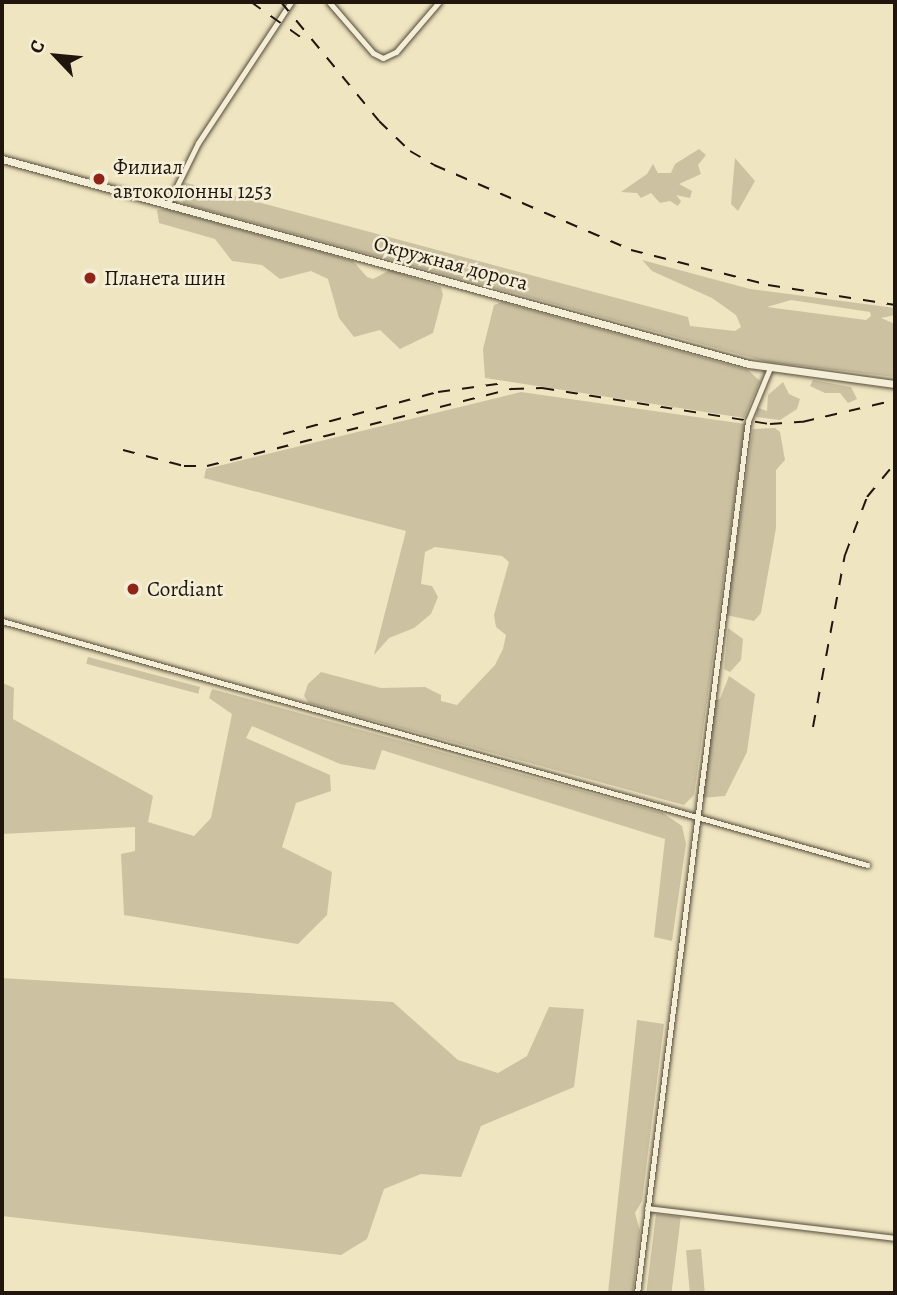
<!DOCTYPE html>
<meta charset="utf-8">
<style>
body{margin:0}
#map{position:relative;width:897px;height:1295px;overflow:hidden;background:#efe5c0;font-family:Alegreya,serif}
div>[style]{position:absolute}
[style*='--x']{left:calc(var(--x)*1px);top:calc(var(--y)*1px);width:calc(var(--w)*1px);rotate:calc(var(--a)*1deg)}
.green>*{inset:0;background:#ccc2a2;transform-origin:0 0}
.roads{filter:drop-shadow(0 0 2px #544a3a) drop-shadow(0 0 2px #544a3a)}
.street>*{height:5px;margin:-2.5px;padding:0 2.5px;transform-origin:2.5px;border-radius:2.5px;background:#f5eed6}
.secondary>*{height:7px;margin:-3.5px;padding:0 3.5px;transform-origin:3.5px;border-radius:3.5px;background:#f5eed6}
.rail>*{height:2px;margin-top:-1px;transform-origin:0;background:repeating-linear-gradient(90deg,#20160e 0 12px,transparent 0 24px)}
.dots>*{width:19px;height:19px;translate:-50% -50%;box-sizing:border-box;border:4px solid #f5eed6;border-radius:50%}
span{translate:-50% -50%;white-space:nowrap;text-align:center;line-height:1.15;-webkit-text-stroke:5px #f5eed6;paint-order:stroke}
.poi-label{font-size:21px;color:#20160e}
.left{translate:0 -50%;text-align:left}
.street-label{font-size:21px;color:#20160e}
.frame{position:absolute;inset:0;border:4px solid #20160e;pointer-events:none}
.north{position:absolute;left:21px;top:21px;width:70px;height:70px;-webkit-text-stroke:5px #f5eed6;paint-order:stroke;rotate:296deg;font-size:19px;font-weight:700;line-height:28px;text-align:center;color:#20160e}
.north::after{content:'';display:block;margin:auto;width:24px;height:32px;background:#20160e;clip-path:polygon(50% 0,100% 100%,50% 72%,0 100%)}
</style>
<div id="map">
<div class="green">
<div style="clip-path:polygon(699px 149px,706px 155px,698px 165px,701px 174px,679px 184px,692px 191px,690px 198px,676px 195px,681px 201px,678px 206px,670px 201px,660px 203px,651px 193px,641px 198px,637px 193px,621px 192px,647px 174px,653px 164px,658px 173px,671px 173px,675px 164px)"></div>
<div style="clip-path:polygon(735px 158px,755px 181px,738px 211px,731px 204px)"></div>
<div style="clip-path:polygon(evenodd,183px 182px,688px 317px,690px 326px,735px 331px,741px 327px,736px 315px,712px 298px,652px 271px,642px 260px,750px 289px,895px 308px,895px 315px,881px 318px,895px 324px,895px 377px,768px 362px,240px 219px,184px 204px,178px 194px,183px 182px,791px 300px,870px 312px,871px 316px,866px 320px,767px 307px,791px 300px)"></div>
<div style="clip-path:polygon(166px 209px,353px 261px,367px 277px,373px 279px,390px 270px,441px 287px,443px 295px,433px 333px,400px 349px,380px 330px,354px 337px,339px 318px,328px 279px,311px 271px,280px 279px,262px 265px,232px 261px,215px 239px,159px 223px,157px 210px)"></div>
<div style="clip-path:polygon(502px 302px,748px 370px,760px 381px,744px 418px,485px 378px,483px 349px,494px 305px)"></div>
<div style="clip-path:polygon(813px 380px,851px 387px,857px 399px,848px 403px,840px 393px,825px 393px,810px 386px)"></div>
<div style="clip-path:polygon(783px 382px,789px 394px,800px 399px,797px 409px,780px 420px,756px 417px,758px 408px,767px 411px,768px 395px)"></div>
<div style="clip-path:polygon(521px 392px,745px 424px,694px 795px,684px 805px,309px 703px,304px 696px,308px 684px,321px 672px,381px 688px,425px 687px,441px 695px,441px 701px,457px 705px,495px 665px,503px 649px,506px 635px,496px 627px,494px 615px,509px 562px,502px 556px,435px 547px,425px 552px,421px 584px,432px 586px,438px 597px,431px 614px,414px 628px,389px 638px,374px 655px,406px 531px,204px 478px,206px 469px)"></div>
<div style="clip-path:polygon(775px 428px,780px 432px,785px 460px,776px 470px,776px 528px,761px 613px,754px 621px,726px 615px,753px 429px)"></div>
<div style="clip-path:polygon(728px 628px,743px 639px,741px 660px,730px 672px,724px 669px)"></div>
<div style="left:88px;top:657px;width:116px;height:7px;rotate:15deg"></div>
<div style="clip-path:polygon(729px 676px,755px 694px,747px 752px,725px 796px,701px 798px,715px 700px,720px 699px)"></div>
<div style="clip-path:polygon(3px 683px,14px 688px,13px 719px,153px 796px,148px 822px,194px 836px,211px 818px,232px 714px,209px 698px,212px 689px,663px 813px,682px 826px,686px 844px,672px 941px,654px 937px,665px 839px,382px 750px,375px 770px,340px 764px,252px 726px,246px 738px,330px 775px,331px 791px,296px 803px,282px 847px,332px 872px,327px 915px,298px 944px,124px 915px,121px 854px,135px 851px,135px 827px,2px 834px)"></div>
<div style="clip-path:polygon(2px 978px,393px 1002px,458px 1060px,498px 1073px,527px 1056px,549px 1007px,584px 1009px,574px 1087px,481px 1126px,461px 1177px,421px 1174px,384px 1189px,367px 1239px,341px 1255px,2px 1216px)"></div>
<div style="clip-path:polygon(637px 1020px,664px 1024px,642px 1201px,635px 1213px,640px 1231px,633px 1293px,608px 1293px)"></div>
<div style="left:656px;top:1214px;width:25px;height:80px;rotate:7deg"></div>
<div style="left:701px;top:1249px;width:44px;height:15px;rotate:85deg"></div>
</div>
<div class="roads">
<div class="street">
<div style="--x:329;--y:2;--w:67;--a:49.2"></div>
<div style="--x:373;--y:53;--w:11;--a:27"></div>
<div style="--x:383;--y:58;--w:14;--a:-25"></div>
<div style="--x:396;--y:52;--w:66;--a:-49.3"></div>
<div style="--x:168;--y:204;--w:68;--a:-63.8"></div>
<div style="--x:198;--y:143;--w:169;--a:-56.6"></div>
<div style="--x:2;--y:621;--w:899;--a:15.75"></div>
<div style="--x:647;--y:1208;--w:250;--a:6.9"></div>
<div style="--x:637;--y:1293;--w:879;--a:-82.75"></div>
<div style="--x:748;--y:421;--w:57;--a:-67.5"></div>
</div>
<div class="secondary">
<div style="--x:2;--y:159;--w:775;--a:15.35"></div>
<div style="--x:749;--y:364;--w:147;--a:7.8"></div>
</div>
</div>
<div class="rail">
<div style="--x:251;--y:2;--w:67;--a:35.3"></div>
<div style="--x:281;--y:2;--w:154;--a:50.5"></div>
<div style="--x:379;--y:121;--w:43;--a:44.1"></div>
<div style="--x:410;--y:151;--w:28;--a:30"></div>
<div style="--x:434;--y:165;--w:215;--a:23.3"></div>
<div style="--x:631;--y:250;--w:141;--a:14.3"></div>
<div style="--x:768;--y:285;--w:129;--a:8.9"></div>
<div style="--x:283;--y:434;--w:161;--a:-15.2"></div>
<div style="--x:438;--y:392;--w:67;--a:-7.8"></div>
<div style="--x:123;--y:450;--w:63;--a:14.7"></div>
<div style="--x:184;--y:466;--w:23;--a:0"></div>
<div style="--x:207;--y:466;--w:315;--a:-14.2"></div>
<div style="--x:512;--y:389;--w:30;--a:-2"></div>
<div style="--x:542;--y:388;--w:231;--a:9"></div>
<div style="--x:770;--y:424;--w:32;--a:-4"></div>
<div style="--x:802;--y:422;--w:96;--a:-13.3"></div>
<div style="--x:813;--y:727;--w:175;--a:-79.5"></div>
<div style="--x:845;--y:555;--w:62;--a:-69.2"></div>
<div style="--x:867;--y:497;--w:44;--a:-50.5"></div>
</div>
<div class="dots">
<div style="left:99px;top:179px;background:#8f2418"></div>
<div style="left:90px;top:278px;background:#8f2418"></div>
<div style="left:133px;top:589px;background:#8f2418"></div>
</div>
<div class="poi-label">
<span class="left" style="left:113px;top:179px">Филиал<br>автоколонны 1253</span>
<span class="left" style="left:104px;top:278px">Планета шин</span>
<span class="left" style="left:147px;top:589px">Cordiant</span>
</div>
<div class="street-label">
<span style="left:451px;top:263px;rotate:15deg">Окружная дорога</span>
</div>
<div class="frame"></div>
<div class="north">С</div>
</div>
